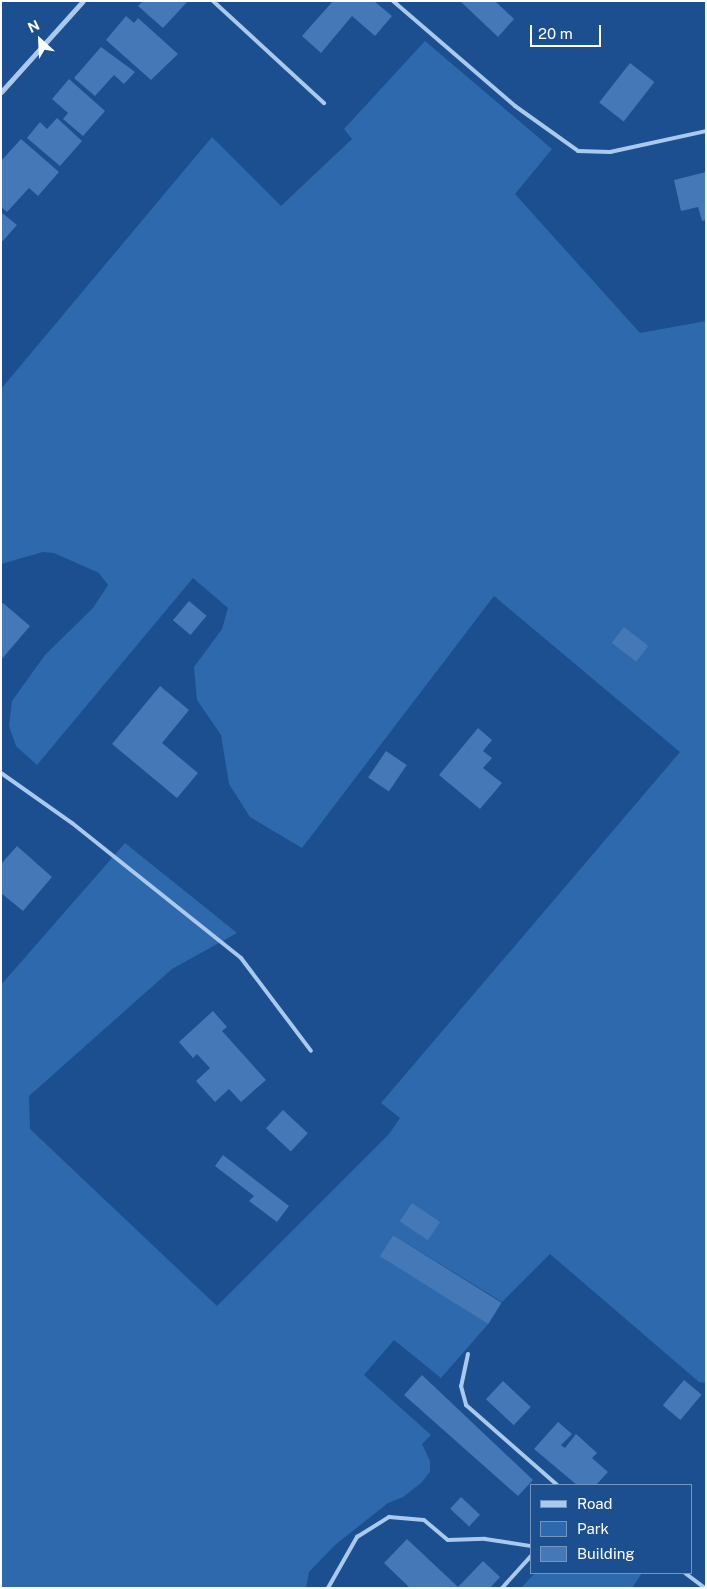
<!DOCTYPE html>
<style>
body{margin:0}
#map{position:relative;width:707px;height:1589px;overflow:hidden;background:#1b4f8f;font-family:"Public Sans",sans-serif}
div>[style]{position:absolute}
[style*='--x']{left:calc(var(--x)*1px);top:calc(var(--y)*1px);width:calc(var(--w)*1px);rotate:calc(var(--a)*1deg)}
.green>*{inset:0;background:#2e69ad}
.building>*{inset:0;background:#4478b7;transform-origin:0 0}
.service>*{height:4px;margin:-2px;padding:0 2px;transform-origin:2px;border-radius:2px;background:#a9c9ee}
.minor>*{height:5px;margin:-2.5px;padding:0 2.5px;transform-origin:2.5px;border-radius:2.5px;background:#a9c9ee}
span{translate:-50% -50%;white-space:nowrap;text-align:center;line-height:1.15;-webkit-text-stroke:5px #1b4f8f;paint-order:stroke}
.frame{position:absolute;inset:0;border:2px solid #fff;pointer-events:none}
.legend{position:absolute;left:530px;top:1484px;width:162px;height:90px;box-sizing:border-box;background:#1b4f8f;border:1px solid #7695bc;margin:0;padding:6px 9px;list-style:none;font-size:15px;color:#fff}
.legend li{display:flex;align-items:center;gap:10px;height:25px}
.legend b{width:25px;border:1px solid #7695bc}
.north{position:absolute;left:15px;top:15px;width:50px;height:50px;-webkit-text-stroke:4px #1b4f8f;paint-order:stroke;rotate:335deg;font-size:14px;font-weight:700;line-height:20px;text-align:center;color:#fff}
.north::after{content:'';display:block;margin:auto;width:18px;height:22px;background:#fff;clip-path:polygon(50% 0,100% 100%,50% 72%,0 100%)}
.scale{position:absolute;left:530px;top:25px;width:71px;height:22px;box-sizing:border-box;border:2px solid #fff;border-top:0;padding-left:6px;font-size:15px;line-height:18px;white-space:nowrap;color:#fff;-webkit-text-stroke:4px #1b4f8f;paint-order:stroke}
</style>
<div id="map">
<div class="green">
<div style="clip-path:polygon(425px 41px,552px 149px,515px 194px,640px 333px,706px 321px,706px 1383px,699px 1382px,550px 1254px,502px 1302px,393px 1235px,380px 1256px,489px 1323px,441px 1378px,394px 1340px,364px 1375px,431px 1435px,422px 1444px,430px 1461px,430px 1472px,421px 1483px,403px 1497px,388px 1503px,335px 1545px,309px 1572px,306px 1588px,1px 1588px,1px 985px,125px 843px,237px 933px,172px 969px,29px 1096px,30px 1129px,217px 1306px,389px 1134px,400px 1118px,381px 1103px,680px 752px,494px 596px,302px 848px,250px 817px,229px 784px,221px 735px,197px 700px,194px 667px,222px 629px,228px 608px,193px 578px,37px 765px,16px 746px,9px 726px,12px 701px,45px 655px,93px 608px,108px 585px,99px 573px,54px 553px,43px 552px,1px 564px,1px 389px,212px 137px,281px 206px,352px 139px,344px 129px)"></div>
<div style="clip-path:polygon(535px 1573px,642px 1573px,632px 1588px,521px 1588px)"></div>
</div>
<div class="building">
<div style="clip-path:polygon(143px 1px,188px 1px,163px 28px,138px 6px)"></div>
<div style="clip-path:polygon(333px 1px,374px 1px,392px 16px,375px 36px,352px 16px,321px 53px,302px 36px)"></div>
<div style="clip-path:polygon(460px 1px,495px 1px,514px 19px,498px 37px)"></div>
<div style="clip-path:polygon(126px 16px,134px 23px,138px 18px,178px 54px,151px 80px,106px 40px)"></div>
<div style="clip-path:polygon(101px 47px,135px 72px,124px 84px,114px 75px,95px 96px,74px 78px)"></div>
<div style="left:630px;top:63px;width:31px;height:50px;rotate:38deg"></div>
<div style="clip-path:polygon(69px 79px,105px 111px,83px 136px,63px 119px,68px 113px,52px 99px)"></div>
<div style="clip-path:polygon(57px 118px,82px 141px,60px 166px,27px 138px,40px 122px,47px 129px)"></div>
<div style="clip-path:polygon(21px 139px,59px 172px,38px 196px,29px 188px,7px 212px,1px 207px,1px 161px)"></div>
<div style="clip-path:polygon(706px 172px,706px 220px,702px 221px,698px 207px,681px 211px,674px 180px)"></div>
<div style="clip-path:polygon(1px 212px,17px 225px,1px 243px)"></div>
<div style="left:189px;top:601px;width:23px;height:25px;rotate:40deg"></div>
<div style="clip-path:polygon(3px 603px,30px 626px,1px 660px,1px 605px)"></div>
<div style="left:624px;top:627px;width:31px;height:20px;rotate:38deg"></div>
<div style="clip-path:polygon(160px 686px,189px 710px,162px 743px,198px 773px,177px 798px,112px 744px)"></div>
<div style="clip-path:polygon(478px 728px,492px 740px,483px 751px,492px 758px,483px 768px,502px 783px,480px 809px,439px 775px)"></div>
<div style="left:386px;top:751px;width:25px;height:32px;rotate:34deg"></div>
<div style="clip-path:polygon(17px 846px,52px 877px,23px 911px,1px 893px,1px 864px)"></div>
<div style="clip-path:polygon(213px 1011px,227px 1027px,222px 1031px,266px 1080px,241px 1102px,229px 1089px,215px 1102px,196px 1081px,210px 1068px,197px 1054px,193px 1058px,179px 1042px)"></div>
<div style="left:283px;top:1110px;width:34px;height:25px;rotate:43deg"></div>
<div style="clip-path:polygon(223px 1155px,289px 1206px,277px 1222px,249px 1201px,254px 1196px,215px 1166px)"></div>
<div style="left:412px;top:1203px;width:34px;height:22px;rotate:34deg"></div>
<div style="left:393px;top:1235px;width:128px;height:25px;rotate:32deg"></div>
<div style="clip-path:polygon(422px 1375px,533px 1480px,518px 1496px,404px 1395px)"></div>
<div style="left:684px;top:1380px;width:23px;height:33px;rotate:40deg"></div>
<div style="left:503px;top:1381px;width:38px;height:25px;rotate:43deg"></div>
<div style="clip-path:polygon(558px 1422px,572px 1434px,561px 1445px,565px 1448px,576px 1434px,597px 1453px,592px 1458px,608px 1472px,596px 1485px,577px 1485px,534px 1449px)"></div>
<div style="left:461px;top:1497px;width:26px;height:16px;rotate:43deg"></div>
<div style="clip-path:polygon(407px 1539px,458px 1587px,483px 1561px,500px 1577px,490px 1588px,410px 1588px,384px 1563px)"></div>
</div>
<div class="service">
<div style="--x:213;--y:1;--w:151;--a:42.6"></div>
<div style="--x:393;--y:1;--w:161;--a:40.7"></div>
<div style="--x:515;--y:106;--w:77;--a:35.5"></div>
<div style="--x:578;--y:151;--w:32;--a:2"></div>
<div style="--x:610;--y:152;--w:98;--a:-12.3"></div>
<div style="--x:1;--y:773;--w:87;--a:35.2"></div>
<div style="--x:72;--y:823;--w:216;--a:38.6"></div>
<div style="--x:241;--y:958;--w:116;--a:53"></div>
<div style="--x:468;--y:1354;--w:33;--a:102"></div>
<div style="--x:461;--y:1386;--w:20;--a:75"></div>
<div style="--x:466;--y:1405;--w:121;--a:41.3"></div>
<div style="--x:685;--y:1573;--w:25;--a:37"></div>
<div style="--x:328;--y:1588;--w:59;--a:-60.4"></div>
<div style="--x:357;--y:1537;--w:38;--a:-32"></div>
<div style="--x:389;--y:1517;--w:35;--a:5"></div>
<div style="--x:424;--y:1520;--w:31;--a:40"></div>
<div style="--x:448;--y:1540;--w:37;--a:-2"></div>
<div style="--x:485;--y:1539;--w:47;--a:8.7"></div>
<div style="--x:502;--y:1588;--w:43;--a:-47.8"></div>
</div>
<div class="minor">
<div style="--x:1;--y:92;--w:122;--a:-48"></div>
</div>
<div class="frame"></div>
<ul class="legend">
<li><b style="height:6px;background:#a9c9ee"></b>Road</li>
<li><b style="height:14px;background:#2e69ad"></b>Park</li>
<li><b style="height:14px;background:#4478b7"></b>Building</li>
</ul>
<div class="north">N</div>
<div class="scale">20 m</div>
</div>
